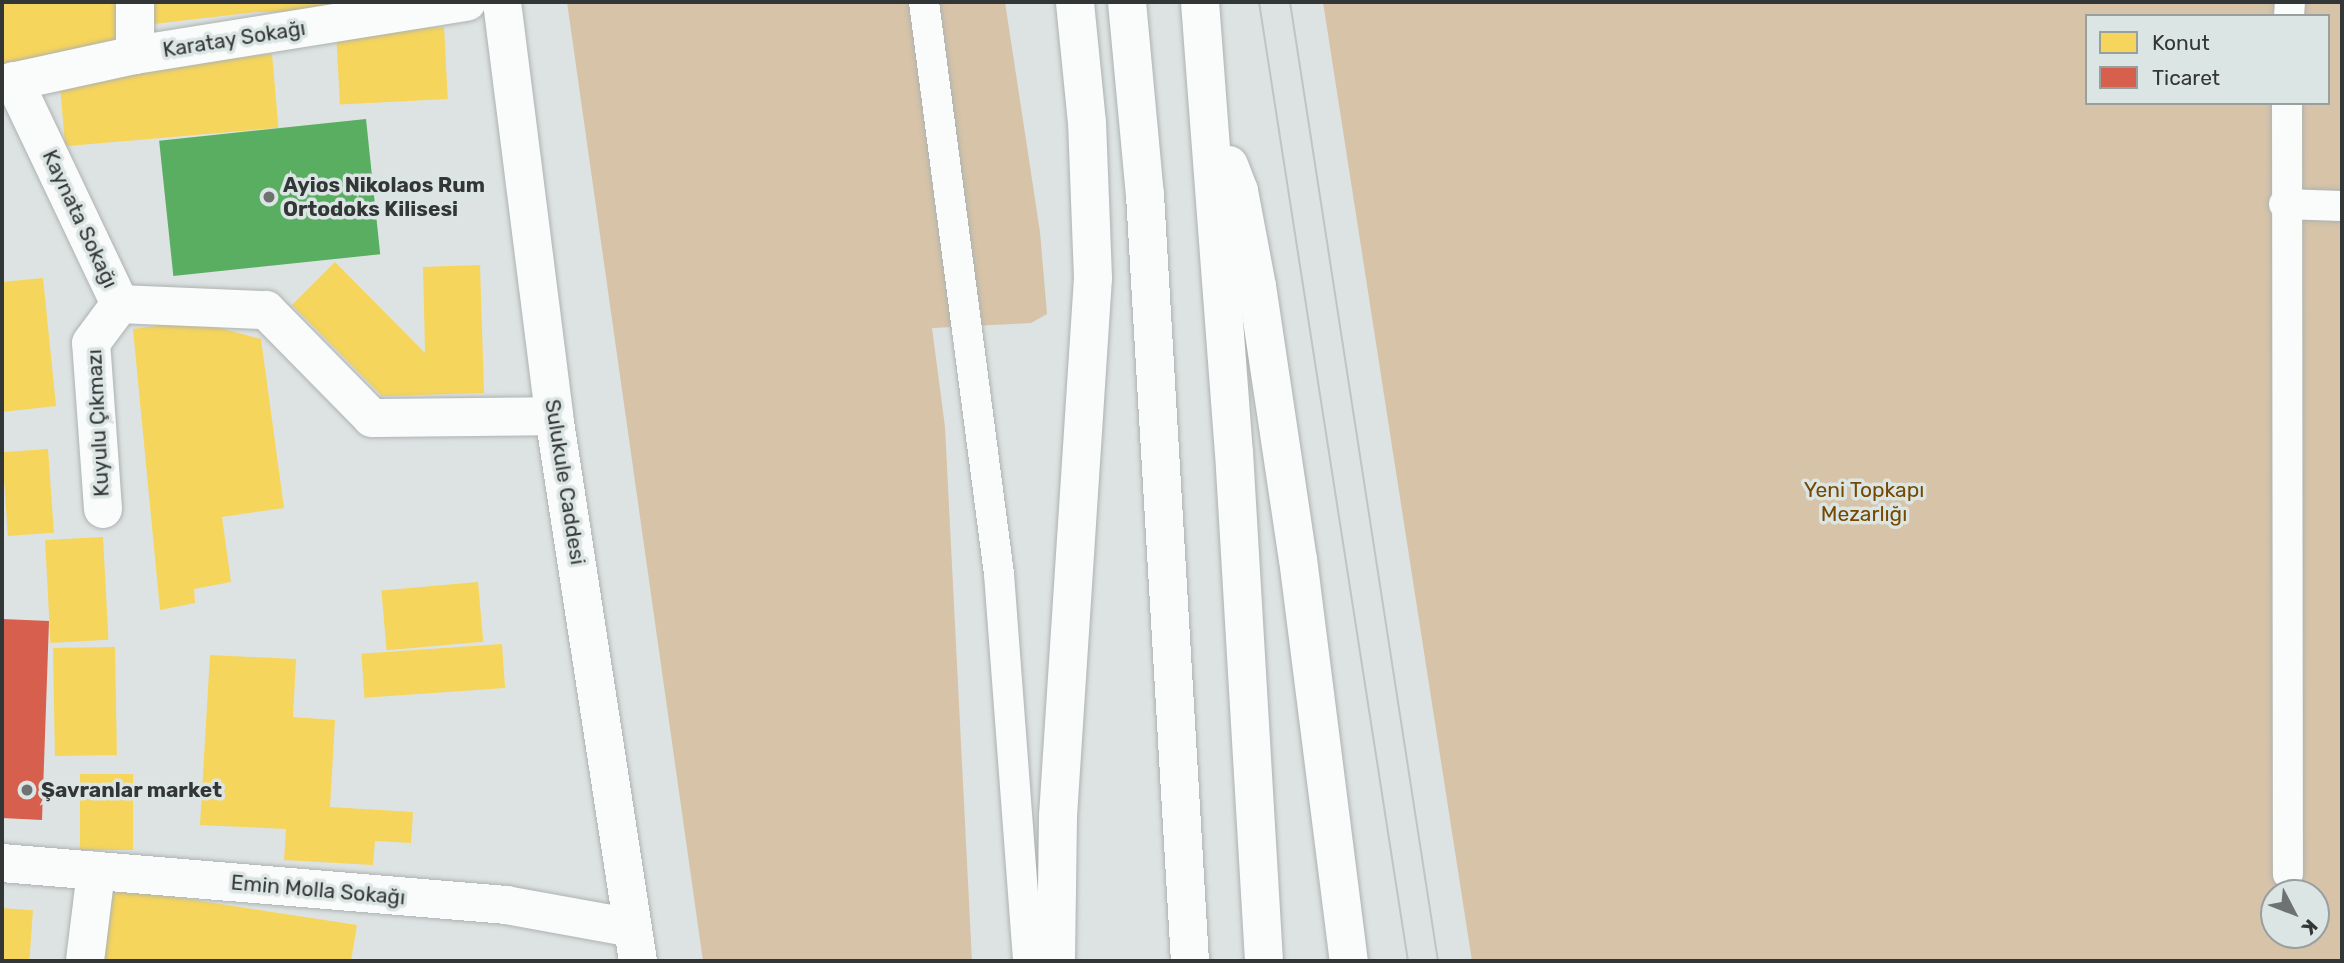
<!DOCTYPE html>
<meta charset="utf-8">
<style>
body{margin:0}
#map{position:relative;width:2344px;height:963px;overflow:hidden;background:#dde3e2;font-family:Rubik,sans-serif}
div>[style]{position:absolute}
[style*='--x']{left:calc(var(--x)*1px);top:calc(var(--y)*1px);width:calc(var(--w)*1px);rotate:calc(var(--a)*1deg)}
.green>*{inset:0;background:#d6c3a8}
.homes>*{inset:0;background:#f6d55c;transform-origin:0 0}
.shops>*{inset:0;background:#d6604d}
.public>*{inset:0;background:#5aae61;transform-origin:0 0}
.roads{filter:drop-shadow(0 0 2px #adb2b1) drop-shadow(0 0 2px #adb2b1)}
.lane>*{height:30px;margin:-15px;padding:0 15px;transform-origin:15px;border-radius:15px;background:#fafbfb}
.street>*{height:38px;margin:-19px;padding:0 19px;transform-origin:19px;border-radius:19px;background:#fafbfb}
.secondary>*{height:38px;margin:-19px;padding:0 19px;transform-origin:19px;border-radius:19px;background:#fafbfb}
.primary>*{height:38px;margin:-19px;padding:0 19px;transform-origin:19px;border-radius:19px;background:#fafbfb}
.tram>*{height:2px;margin:-1px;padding:0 1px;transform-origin:1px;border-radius:1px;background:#c2c3c3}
.dots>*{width:19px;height:19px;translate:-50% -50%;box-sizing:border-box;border:4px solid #dbe5e4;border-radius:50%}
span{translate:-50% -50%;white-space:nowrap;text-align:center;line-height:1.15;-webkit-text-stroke:7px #dbe5e4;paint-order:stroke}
.street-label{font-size:21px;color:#333636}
.poi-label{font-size:21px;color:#333636;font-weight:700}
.left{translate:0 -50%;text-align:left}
.park-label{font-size:21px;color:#754901}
.frame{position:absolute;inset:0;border:4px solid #333636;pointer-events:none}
.legend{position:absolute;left:2085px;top:14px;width:245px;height:91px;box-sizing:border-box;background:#dbe5e4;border:2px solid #989f9e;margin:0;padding:9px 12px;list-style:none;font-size:21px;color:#333636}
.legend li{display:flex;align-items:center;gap:14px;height:35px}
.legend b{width:35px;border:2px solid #989f9e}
.north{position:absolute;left:2260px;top:879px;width:70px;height:70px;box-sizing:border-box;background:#dbe5e4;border:2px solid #989f9e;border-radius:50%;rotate:132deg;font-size:19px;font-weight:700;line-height:28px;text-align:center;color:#333636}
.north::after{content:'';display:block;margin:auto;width:24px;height:32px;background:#6e7372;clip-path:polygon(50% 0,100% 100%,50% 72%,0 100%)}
</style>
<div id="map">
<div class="green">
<div style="clip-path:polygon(567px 2px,1005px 2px,1040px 232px,1047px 314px,1031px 323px,932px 328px,945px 427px,972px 961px,703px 961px)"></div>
<div style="clip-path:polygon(evenodd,1323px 2px,2342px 2px,2342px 961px,1472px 961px,1323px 2px,2087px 16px,2328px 16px,2328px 103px,2087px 103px,2087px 16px,1323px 2px,2274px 893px,2316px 893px,2316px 935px,2274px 935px,2274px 893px)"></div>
</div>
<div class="homes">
<div style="clip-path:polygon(2px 2px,124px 2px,131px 45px,4px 63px)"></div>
<div style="clip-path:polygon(137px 2px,376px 2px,376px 13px,257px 12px,137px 26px)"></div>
<div style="left:444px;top:27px;width:72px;height:108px;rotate:87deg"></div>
<div style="left:272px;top:54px;width:74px;height:214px;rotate:85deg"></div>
<div style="clip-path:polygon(335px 262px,425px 353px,423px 267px,480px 265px,484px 393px,382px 396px,292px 305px)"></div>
<div style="clip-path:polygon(43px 278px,56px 406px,2px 412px,2px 282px)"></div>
<div style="clip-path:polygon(194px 321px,261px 339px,284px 508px,222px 517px,231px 582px,194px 589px,195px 603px,160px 610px,133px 329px)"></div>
<div style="left:48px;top:449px;width:84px;height:46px;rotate:86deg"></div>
<div style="left:103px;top:537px;width:103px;height:58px;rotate:87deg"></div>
<div style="left:478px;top:582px;width:60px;height:97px;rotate:85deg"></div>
<div style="left:502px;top:644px;width:44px;height:141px;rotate:86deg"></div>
<div style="left:115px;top:647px;width:108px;height:62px;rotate:89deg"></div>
<div style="clip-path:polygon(210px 655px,296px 659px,293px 717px,335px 720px,330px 807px,413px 812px,411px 843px,375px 841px,373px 865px,284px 860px,286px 829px,200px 825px)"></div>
<div style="left:80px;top:774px;width:53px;height:76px"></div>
<div style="clip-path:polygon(114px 888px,357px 925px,351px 961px,103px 961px)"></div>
<div style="left:2px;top:908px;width:31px;height:53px;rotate:4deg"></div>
</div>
<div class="shops">
<div style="clip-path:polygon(2px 619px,49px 621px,42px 820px,2px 818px)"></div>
</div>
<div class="public">
<div style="left:366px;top:119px;width:136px;height:208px;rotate:84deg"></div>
</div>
<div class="roads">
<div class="lane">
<div style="--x:924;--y:2;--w:577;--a:82.53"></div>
<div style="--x:999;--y:574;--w:388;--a:85.7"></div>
<div style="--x:2289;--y:16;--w:14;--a:-86"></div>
<div style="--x:2287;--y:103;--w:771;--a:89.93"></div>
<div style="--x:2284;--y:204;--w:58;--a:2"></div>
</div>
<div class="street">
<div style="--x:135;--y:2;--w:53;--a:90"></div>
<div style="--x:14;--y:81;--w:247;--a:64.6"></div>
<div style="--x:120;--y:304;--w:146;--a:2.4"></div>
<div style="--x:266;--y:310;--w:151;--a:45.5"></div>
<div style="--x:372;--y:418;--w:182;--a:-0.6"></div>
<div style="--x:2;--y:84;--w:136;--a:-12.3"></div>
<div style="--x:135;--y:55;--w:336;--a:-9.1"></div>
<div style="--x:103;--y:509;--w:166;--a:-94.1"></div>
<div style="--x:91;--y:343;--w:49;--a:-53.4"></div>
<div style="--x:2;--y:863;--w:506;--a:4.76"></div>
<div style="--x:506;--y:905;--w:128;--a:10.3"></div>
<div style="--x:85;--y:961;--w:91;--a:-83"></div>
</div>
<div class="secondary">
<div style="--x:502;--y:2;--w:417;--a:82.8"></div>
<div style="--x:554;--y:416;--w:551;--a:81.24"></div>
</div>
<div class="primary">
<div style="--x:1127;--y:2;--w:194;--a:84.7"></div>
<div style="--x:1145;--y:195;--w:767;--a:86.64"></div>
<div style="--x:1200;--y:2;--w:451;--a:85.7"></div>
<div style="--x:1234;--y:452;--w:510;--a:86.63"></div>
<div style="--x:1229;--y:165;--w:28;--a:69"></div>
<div style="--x:1239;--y:191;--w:97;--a:79.3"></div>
<div style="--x:1257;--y:286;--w:276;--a:81.5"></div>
<div style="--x:1298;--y:559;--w:405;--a:82.8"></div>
<div style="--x:1056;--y:961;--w:145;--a:-89.2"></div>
<div style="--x:1058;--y:816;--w:539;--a:-86.28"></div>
<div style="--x:1093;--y:278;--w:155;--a:-92.2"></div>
<div style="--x:1087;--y:123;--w:122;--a:-95.7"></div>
</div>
</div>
<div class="tram">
<div style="--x:1259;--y:2;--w:971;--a:81.17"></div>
<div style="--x:1290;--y:2;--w:970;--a:81.23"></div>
</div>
<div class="dots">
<div style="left:269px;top:197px;background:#6e7372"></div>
<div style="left:27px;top:790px;background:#6e7372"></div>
</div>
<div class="street-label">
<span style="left:234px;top:39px;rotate:-9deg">Karatay Sokağı</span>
<span style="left:80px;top:219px;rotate:65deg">Kaynata Sokağı</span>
<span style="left:98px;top:423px;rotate:-93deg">Kuyulu Çıkmazı</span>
<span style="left:565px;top:482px;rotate:81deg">Sulukule Caddesi</span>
<span style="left:318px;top:890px;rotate:5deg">Emin Molla Sokağı</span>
</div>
<div class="poi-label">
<span class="left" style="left:283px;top:197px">Ayios Nikolaos Rum<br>Ortodoks Kilisesi</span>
<span class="left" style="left:41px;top:790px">Şavranlar market</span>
</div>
<div class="park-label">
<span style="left:1864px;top:502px">Yeni Topkapı<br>Mezarlığı</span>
</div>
<div class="frame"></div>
<ul class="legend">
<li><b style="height:19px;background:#f6d55c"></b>Konut</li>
<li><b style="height:19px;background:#d6604d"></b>Ticaret</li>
</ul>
<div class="north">K</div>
</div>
